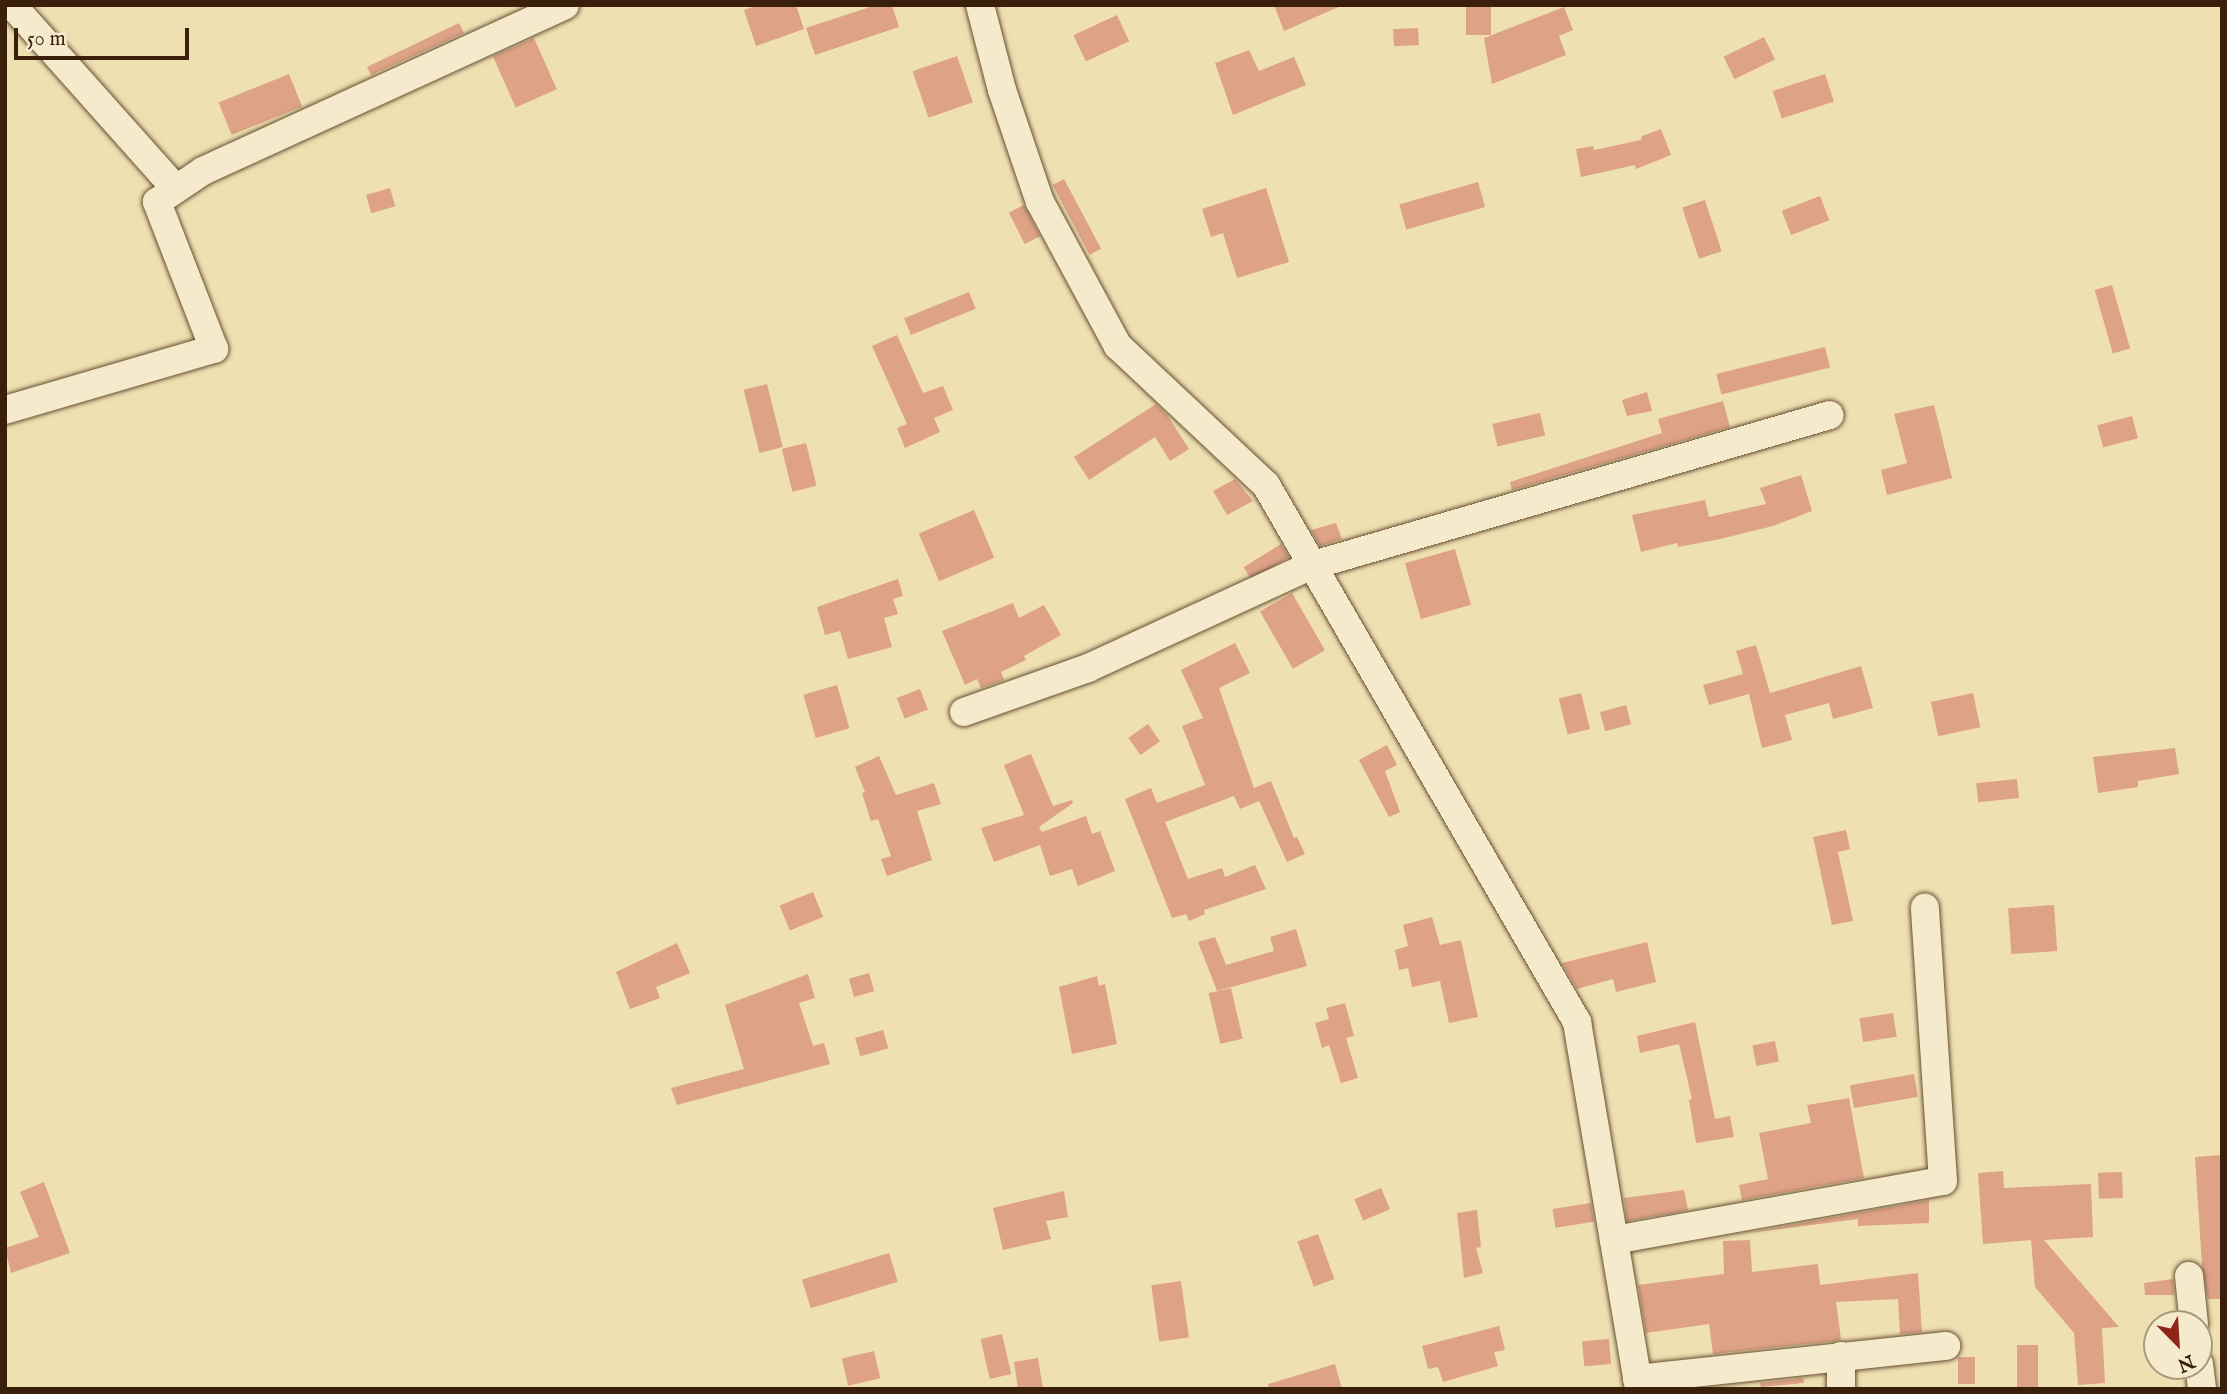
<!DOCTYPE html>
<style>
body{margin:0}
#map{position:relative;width:2227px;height:1394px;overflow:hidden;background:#efe0b1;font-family:"IM FELL English",serif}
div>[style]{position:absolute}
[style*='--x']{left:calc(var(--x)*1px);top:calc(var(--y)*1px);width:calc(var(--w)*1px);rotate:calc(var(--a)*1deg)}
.building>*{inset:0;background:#dea287;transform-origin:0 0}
.roads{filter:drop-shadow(0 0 2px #674f34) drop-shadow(0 0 2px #674f34)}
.street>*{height:28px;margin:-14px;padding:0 14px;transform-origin:14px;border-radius:14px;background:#f5ebcc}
span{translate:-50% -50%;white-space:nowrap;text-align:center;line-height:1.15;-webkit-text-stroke:5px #f5ebcc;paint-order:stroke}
.frame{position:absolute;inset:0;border:7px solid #3a1f0a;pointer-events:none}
.north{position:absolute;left:2143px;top:1310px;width:70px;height:70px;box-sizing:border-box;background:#f5ebcc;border:2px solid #aa997e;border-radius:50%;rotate:156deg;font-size:19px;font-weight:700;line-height:28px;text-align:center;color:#3a1f0a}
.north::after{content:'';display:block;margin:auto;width:24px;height:32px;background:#8f2418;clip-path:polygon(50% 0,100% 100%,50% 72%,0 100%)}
.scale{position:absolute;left:14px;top:28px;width:175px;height:32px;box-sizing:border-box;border:4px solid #3a1f0a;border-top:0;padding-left:9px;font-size:21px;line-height:24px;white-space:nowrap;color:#3a1f0a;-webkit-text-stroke:5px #f5ebcc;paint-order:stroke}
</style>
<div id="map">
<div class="building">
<div style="clip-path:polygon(758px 5px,796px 5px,804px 29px,756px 46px,744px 10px)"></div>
<div style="clip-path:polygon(876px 5px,892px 5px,899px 27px,815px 55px,806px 28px)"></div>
<div style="clip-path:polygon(1274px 5px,1343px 5px,1284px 31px)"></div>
<div style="left:1466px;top:5px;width:25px;height:30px"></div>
<div style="clip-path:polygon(1564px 7px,1573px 30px,1559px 36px,1566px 55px,1492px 84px,1484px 38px)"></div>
<div style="left:1117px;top:15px;width:29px;height:48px;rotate:65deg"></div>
<div style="clip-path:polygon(459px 23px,464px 33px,371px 75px,367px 67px)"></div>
<div style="left:1418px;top:28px;width:17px;height:25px;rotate:87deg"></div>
<div style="left:1764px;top:37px;width:25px;height:45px;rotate:64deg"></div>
<div style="left:534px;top:38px;width:56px;height:45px;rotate:66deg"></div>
<div style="clip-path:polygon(1249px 50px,1259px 71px,1294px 57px,1306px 85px,1233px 115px,1215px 63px)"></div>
<div style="left:957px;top:56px;width:49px;height:47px;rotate:71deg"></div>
<div style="left:289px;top:74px;width:35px;height:76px;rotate:68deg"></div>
<div style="left:1825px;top:74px;width:29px;height:55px;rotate:72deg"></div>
<div style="clip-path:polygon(1661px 129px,1671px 155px,1636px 169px,1635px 165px,1581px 177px,1576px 149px,1593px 146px,1594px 150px,1641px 140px,1642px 136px)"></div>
<div style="left:1064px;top:179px;width:79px;height:13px;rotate:62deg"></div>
<div style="left:1478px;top:182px;width:26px;height:82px;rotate:74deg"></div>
<div style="left:390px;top:188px;width:19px;height:25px;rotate:74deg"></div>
<div style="clip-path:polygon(1266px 188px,1289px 262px,1237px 278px,1223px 233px,1211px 237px,1202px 209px)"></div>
<div style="left:1820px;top:196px;width:26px;height:41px;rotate:69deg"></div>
<div style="left:1705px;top:200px;width:54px;height:24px;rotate:72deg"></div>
<div style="left:1024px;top:205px;width:35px;height:17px;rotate:63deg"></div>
<div style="left:2112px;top:285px;width:66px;height:18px;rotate:74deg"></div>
<div style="left:969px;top:292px;width:18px;height:70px;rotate:68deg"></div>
<div style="clip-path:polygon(897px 335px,923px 393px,943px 386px,953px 410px,934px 418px,940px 432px,905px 448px,897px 428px,907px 424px,872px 346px)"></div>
<div style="left:1825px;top:347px;width:21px;height:112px;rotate:76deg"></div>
<div style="left:767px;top:384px;width:65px;height:24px;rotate:76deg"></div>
<div style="clip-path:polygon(1647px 392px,1652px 411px,1627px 416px,1622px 400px)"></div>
<div style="clip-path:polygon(1723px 401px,1730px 427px,1512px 490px,1510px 482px,1662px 433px,1658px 419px)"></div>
<div style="clip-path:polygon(1156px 404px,1167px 415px,1189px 449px,1170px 461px,1155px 437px,1089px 480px,1074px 457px)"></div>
<div style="clip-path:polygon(1934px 405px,1952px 478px,1887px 495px,1881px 470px,1907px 463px,1894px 414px)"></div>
<div style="left:1540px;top:413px;width:23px;height:49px;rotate:77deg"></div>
<div style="left:2132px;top:416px;width:23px;height:36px;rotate:75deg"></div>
<div style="left:806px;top:443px;width:44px;height:25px;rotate:76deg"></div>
<div style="clip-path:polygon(1801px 475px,1812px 511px,1773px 526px,1720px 539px,1678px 547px,1677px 543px,1641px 552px,1632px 515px,1705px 500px,1709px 517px,1766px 504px,1760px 488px)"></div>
<div style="clip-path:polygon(1235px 479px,1253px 501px,1227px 515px,1213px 491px)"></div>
<div style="left:974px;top:510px;width:52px;height:60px;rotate:67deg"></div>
<div style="clip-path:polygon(1336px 523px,1342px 539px,1320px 546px,1311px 530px)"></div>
<div style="left:1281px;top:544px;width:15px;height:44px;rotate:58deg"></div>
<div style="left:1455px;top:549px;width:58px;height:52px;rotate:74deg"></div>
<div style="clip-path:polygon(898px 579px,903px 596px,893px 599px,898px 614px,884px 618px,892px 647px,848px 659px,840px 631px,825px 635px,817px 607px)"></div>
<div style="left:1292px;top:593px;width:66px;height:37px;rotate:60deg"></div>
<div style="clip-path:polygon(1013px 603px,1019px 618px,1044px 605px,1061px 635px,1024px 656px,1026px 660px,1001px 672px,1004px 680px,981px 688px,977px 679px,965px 685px,942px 631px)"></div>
<div style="clip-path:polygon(1235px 643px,1250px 673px,1219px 688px,1254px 788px,1271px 781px,1294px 838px,1297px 837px,1305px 854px,1287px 862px,1255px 792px,1259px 801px,1240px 809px,1234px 796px,1165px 822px,1188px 879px,1222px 868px,1225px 877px,1255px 865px,1266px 889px,1204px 910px,1205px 914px,1189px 921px,1186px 914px,1172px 918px,1125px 799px,1151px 788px,1157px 803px,1205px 785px,1182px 726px,1203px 718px,1181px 670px)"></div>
<div style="clip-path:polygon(1756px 645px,1770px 693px,1861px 666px,1873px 708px,1833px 719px,1829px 703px,1785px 715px,1792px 740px,1762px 748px,1749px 694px,1709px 705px,1703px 685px,1743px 674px,1736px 651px)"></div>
<div style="left:837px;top:685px;width:45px;height:35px;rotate:74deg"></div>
<div style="left:920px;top:689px;width:22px;height:25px;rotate:69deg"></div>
<div style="left:1581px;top:693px;width:37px;height:23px;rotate:76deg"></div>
<div style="left:1973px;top:693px;width:35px;height:43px;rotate:78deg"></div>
<div style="left:1626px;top:705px;width:20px;height:27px;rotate:75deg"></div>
<div style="left:1148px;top:724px;width:21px;height:24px;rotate:55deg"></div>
<div style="clip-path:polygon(1387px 745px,1397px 765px,1385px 771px,1400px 812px,1389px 817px,1359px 760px)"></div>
<div style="clip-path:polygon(2175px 748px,2179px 774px,2138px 781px,2138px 787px,2098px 793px,2093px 757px)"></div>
<div style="clip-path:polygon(1031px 754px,1053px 806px,1072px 800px,1073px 803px,1039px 827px,1042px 832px,1086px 816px,1092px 834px,1100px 831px,1115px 871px,1078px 886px,1072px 869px,1050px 876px,1040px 845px,994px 862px,981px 828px,1024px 815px,1004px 765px)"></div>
<div style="clip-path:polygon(879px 756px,896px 795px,934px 783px,941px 804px,917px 811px,932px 860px,887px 876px,881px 859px,891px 856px,878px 819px,871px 821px,862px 793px,865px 792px,855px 767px)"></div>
<div style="left:2017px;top:779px;width:19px;height:41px;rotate:84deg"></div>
<div style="clip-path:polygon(1846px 830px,1850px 849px,1838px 852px,1853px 921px,1832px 925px,1813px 837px)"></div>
<div style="left:813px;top:892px;width:27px;height:36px;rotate:68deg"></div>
<div style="left:2054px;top:905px;width:46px;height:46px;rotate:86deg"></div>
<div style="clip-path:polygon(1432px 917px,1440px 945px,1461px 940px,1478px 1017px,1449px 1023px,1440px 981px,1412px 987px,1408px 968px,1399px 970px,1395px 950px,1408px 946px,1403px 925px)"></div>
<div style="clip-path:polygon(1296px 929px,1307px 966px,1217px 991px,1198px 942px,1215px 937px,1226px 965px,1274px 951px,1270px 937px)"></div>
<div style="clip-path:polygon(1647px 942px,1656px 982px,1616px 992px,1613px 979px,1577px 989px,1562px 963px)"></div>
<div style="clip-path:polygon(677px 943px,690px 973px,656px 987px,660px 998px,630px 1009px,616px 972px)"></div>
<div style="left:869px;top:973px;width:19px;height:21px;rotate:74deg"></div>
<div style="clip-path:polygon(808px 974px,815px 998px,799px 1003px,813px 1046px,824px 1043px,830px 1064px,677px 1105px,671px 1088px,744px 1069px,725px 1005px)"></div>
<div style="clip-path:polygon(1097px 976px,1099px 986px,1105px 984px,1117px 1044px,1072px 1054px,1059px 987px)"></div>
<div style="left:1231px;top:988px;width:52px;height:23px;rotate:77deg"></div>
<div style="clip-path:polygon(1345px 1003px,1354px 1036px,1346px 1038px,1358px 1078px,1341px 1083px,1329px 1045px,1322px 1048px,1315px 1023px,1329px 1019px,1326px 1008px)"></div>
<div style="left:1893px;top:1013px;width:24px;height:34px;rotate:81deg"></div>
<div style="clip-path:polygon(1695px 1022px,1715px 1119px,1730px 1116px,1734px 1137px,1696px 1143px,1689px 1100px,1692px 1099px,1679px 1044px,1640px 1053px,1637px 1036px)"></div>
<div style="left:883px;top:1030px;width:19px;height:29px;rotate:74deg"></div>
<div style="left:1775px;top:1041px;width:21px;height:23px;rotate:79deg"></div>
<div style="left:1914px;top:1074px;width:23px;height:65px;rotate:80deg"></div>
<div style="clip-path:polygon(1849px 1098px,1864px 1178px,1742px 1200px,1739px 1185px,1768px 1179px,1759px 1133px,1811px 1123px,1807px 1105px)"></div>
<div style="clip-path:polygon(2222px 1155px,2220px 1299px,2208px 1299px,2202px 1266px,2195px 1157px)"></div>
<div style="clip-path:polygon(2003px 1171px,2004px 1188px,2091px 1184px,2093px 1237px,2044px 1240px,2119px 1327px,2102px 1328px,2105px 1383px,2078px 1385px,2074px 1333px,2035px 1287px,2031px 1240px,1983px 1244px,1978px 1173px)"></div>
<div style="left:2122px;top:1172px;width:26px;height:24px;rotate:88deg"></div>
<div style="clip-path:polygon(44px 1182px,70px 1253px,11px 1273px,5px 1248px,39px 1237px,20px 1192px)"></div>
<div style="left:1381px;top:1188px;width:23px;height:29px;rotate:67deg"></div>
<div style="clip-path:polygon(1684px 1190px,1688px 1210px,1627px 1221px,1624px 1198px)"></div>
<div style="clip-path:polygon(1064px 1191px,1068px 1217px,1046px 1221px,1051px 1239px,1003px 1250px,993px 1208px)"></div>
<div style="clip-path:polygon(1929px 1200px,1929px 1223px,1858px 1226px,1858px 1219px,1748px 1233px)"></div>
<div style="left:1591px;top:1203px;width:19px;height:39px;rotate:81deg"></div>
<div style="clip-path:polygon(1477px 1210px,1481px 1247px,1476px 1248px,1483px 1273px,1464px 1278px,1457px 1213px)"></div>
<div style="left:1318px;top:1234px;width:48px;height:22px;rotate:70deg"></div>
<div style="clip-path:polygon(1750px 1240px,1752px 1272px,1818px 1264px,1820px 1285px,1918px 1273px,1922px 1332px,1900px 1334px,1898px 1299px,1836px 1302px,1841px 1339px,1834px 1341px,1713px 1354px,1709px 1324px,1646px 1333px,1638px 1285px,1724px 1274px,1723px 1241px)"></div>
<div style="left:889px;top:1253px;width:30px;height:91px;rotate:73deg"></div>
<div style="clip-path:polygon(2173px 1279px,2174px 1295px,2145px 1295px,2144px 1283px)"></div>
<div style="left:1181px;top:1281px;width:57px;height:30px;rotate:82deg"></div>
<div style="clip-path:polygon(1499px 1326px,1505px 1350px,1494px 1352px,1498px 1366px,1443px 1382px,1438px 1367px,1428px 1369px,1422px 1346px)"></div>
<div style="left:1002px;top:1334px;width:41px;height:22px;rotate:77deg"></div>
<div style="left:1609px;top:1339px;width:25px;height:27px;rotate:85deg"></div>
<div style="left:2017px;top:1345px;width:21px;height:44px"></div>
<div style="left:874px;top:1351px;width:28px;height:33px;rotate:77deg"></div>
<div style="left:1958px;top:1357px;width:17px;height:27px"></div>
<div style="clip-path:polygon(1038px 1358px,1043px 1389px,1018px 1389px,1014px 1362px)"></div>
<div style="clip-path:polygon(1335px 1364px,1342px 1389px,1269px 1389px,1268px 1384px)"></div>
<div style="clip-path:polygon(1803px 1378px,1804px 1383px,1761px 1387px,1760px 1383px)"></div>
</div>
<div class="roads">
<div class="street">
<div style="--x:12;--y:5;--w:246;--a:48.3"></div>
<div style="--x:980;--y:5;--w:88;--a:75.5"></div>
<div style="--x:1002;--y:90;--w:118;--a:71.3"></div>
<div style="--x:1040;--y:202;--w:164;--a:61.6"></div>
<div style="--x:1118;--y:346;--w:203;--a:43.2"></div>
<div style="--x:1266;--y:485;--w:621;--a:59.92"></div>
<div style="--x:1577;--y:1022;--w:372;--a:80.4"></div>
<div style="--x:5;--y:410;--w:218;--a:-16.3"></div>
<div style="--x:214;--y:349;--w:158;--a:-111.2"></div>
<div style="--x:157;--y:202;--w:55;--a:-34"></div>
<div style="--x:203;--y:171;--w:398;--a:-24.6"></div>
<div style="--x:964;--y:712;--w:132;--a:-19.5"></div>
<div style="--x:1088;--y:668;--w:244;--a:-24.7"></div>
<div style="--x:1310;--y:566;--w:541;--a:-16.19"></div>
<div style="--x:1614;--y:1240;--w:334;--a:-10.2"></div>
<div style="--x:1943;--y:1181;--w:274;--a:-93.8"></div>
<div style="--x:2189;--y:1276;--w:48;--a:84.1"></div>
<div style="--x:1841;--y:1356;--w:33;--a:90"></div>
<div style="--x:2199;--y:1364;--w:25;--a:83"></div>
<div style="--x:1637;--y:1379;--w:311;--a:-6.1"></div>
</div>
</div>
<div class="frame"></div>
<div class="north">N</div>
<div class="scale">50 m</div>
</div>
